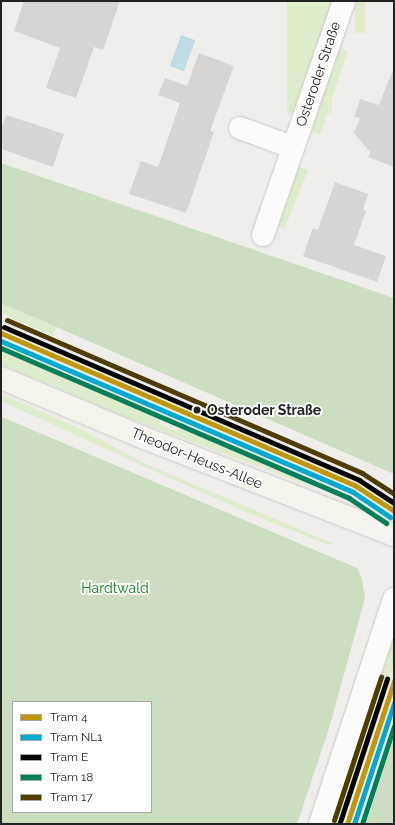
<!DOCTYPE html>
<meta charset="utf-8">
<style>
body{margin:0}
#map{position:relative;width:395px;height:825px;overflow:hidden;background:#f0eeeb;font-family:Raleway,sans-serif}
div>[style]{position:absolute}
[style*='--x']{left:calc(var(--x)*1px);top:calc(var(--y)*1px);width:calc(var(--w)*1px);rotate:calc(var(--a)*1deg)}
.grass>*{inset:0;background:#ddeccb;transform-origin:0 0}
.forest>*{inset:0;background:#cbdec1}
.water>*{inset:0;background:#bfdbe3;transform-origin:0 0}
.building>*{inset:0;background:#d7d4d2}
.roads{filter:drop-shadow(0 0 1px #c9c8c7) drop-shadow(0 0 1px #c9c8c7)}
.minor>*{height:22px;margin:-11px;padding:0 11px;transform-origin:11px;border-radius:11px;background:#fdfcfc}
.secondary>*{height:22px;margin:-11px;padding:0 11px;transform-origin:11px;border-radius:11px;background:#f4f4ed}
.tram-1>*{height:5px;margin:-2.5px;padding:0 2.5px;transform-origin:2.5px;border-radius:2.5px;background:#bd980d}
.tram-2>*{height:5px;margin:-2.5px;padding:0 2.5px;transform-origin:2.5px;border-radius:2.5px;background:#00a9ce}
.tram-3>*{height:5px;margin:-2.5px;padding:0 2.5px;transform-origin:2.5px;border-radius:2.5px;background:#000}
.tram-4>*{height:5px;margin:-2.5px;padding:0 2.5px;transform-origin:2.5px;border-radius:2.5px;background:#00805a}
.tram-5>*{height:5px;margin:-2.5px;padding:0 2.5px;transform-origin:2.5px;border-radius:2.5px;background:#4d3d00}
.dots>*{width:11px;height:11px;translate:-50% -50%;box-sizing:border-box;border:2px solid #fff;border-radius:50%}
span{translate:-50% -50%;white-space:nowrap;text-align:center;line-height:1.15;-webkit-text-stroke:3.5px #fff;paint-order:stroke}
.street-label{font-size:14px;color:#222}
.stop-label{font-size:14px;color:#222;font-weight:700}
.left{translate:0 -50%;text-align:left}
.park-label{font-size:14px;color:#0c8416}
.frame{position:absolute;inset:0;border:2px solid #222;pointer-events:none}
.legend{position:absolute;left:12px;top:701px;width:140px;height:112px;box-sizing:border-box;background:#fff;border:1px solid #a7a7a7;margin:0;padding:5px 7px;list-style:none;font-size:12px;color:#222}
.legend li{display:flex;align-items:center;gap:8px;height:20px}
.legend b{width:20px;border:1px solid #a7a7a7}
</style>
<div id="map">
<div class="grass">
<div style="left:287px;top:1px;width:45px;height:112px"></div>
<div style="left:355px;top:1px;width:10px;height:32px"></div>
<div style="left:339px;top:48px;width:9px;height:88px;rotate:18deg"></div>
<div style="left:298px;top:166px;width:11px;height:63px;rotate:22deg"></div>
<div style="left:1px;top:303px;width:61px;height:9px;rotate:24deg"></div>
<div style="clip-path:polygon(1px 341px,31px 355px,28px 362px,161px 419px,159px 424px,177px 431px,180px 427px,313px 484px,313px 487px,118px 414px,1px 364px)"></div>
<div style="clip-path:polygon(1px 394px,81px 429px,146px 464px,334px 544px,326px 544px,255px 516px,145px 467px,1px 401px)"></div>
<div style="clip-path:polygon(394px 638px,394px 665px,340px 824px,333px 824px)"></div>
</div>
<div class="forest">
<div style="clip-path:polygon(1px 163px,394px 298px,394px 474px,1px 303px)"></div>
<div style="clip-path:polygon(evenodd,2px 417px,357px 568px,362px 579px,365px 598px,330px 725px,297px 824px,1px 824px,2px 417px,13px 702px,151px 702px,151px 812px,13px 812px,13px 702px)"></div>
<div style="clip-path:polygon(394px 737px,394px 824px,366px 824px)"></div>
</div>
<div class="water">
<div style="left:181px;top:35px;width:15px;height:33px;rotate:20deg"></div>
</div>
<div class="building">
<div style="clip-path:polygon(24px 1px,120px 1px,103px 50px,94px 47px,76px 98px,46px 88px,60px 48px,14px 31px)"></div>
<div style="clip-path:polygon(199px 53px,234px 66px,210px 131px,214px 132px,186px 213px,129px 194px,141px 161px,158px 167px,180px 103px,158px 95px,165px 78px,187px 86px)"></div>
<div style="clip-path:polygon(392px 72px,394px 72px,394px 167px,368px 157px,370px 152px,354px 133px,360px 118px,354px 117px,360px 99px,379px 105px)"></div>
<div style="clip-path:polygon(6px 115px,64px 134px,53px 167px,1px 149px,1px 130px)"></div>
<div style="clip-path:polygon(335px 182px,368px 194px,363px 209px,366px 211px,354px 245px,386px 256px,377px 282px,303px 256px,313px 228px,318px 230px)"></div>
</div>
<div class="roads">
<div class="minor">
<div style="--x:240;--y:128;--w:55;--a:20.1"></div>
<div style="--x:263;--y:235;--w:248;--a:-70.9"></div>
<div style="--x:320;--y:824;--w:237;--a:-71.8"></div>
</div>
<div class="secondary">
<div style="--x:1;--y:378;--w:153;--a:22.7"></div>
<div style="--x:142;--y:437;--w:270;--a:21.3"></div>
</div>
</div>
<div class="tram-1">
<div style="--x:1;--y:333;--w:387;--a:23.3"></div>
<div style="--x:356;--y:486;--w:45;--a:33.3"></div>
<div style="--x:347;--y:824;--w:151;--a:-71.8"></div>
</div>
<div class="tram-2">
<div style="--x:1;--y:341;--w:383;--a:23.2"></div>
<div style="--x:353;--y:492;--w:45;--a:34"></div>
<div style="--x:354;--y:824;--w:127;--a:-71.7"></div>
</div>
<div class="tram-3">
<div style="--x:4;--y:327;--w:387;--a:23.3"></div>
<div style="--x:359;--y:480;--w:42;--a:33.3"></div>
<div style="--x:340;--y:822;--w:151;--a:-71.8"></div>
</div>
<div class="tram-4">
<div style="--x:1;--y:348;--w:379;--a:23.3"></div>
<div style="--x:349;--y:498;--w:45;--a:34"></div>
<div style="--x:362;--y:824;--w:103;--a:-71.9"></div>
</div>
<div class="tram-5">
<div style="--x:7;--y:320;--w:387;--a:23.3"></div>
<div style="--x:362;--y:473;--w:38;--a:33"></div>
<div style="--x:334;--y:820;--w:151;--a:-71.8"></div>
</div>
<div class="dots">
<div style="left:197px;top:410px;background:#222"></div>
</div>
<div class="street-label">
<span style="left:318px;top:74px;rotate:-71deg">Osteroder Straße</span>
<span style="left:197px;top:458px;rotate:22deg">Theodor-Heuss-Allee</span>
</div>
<div class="stop-label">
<span class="left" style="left:207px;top:410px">Osteroder Straße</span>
</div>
<div class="park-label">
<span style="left:115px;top:588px">Hardtwald</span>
</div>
<div class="frame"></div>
<ul class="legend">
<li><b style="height:5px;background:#bd980d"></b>Tram 4</li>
<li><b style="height:5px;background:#00a9ce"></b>Tram NL1</li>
<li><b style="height:5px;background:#000"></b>Tram E</li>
<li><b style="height:5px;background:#00805a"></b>Tram 18</li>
<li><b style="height:5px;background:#4d3d00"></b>Tram 17</li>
</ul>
</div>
